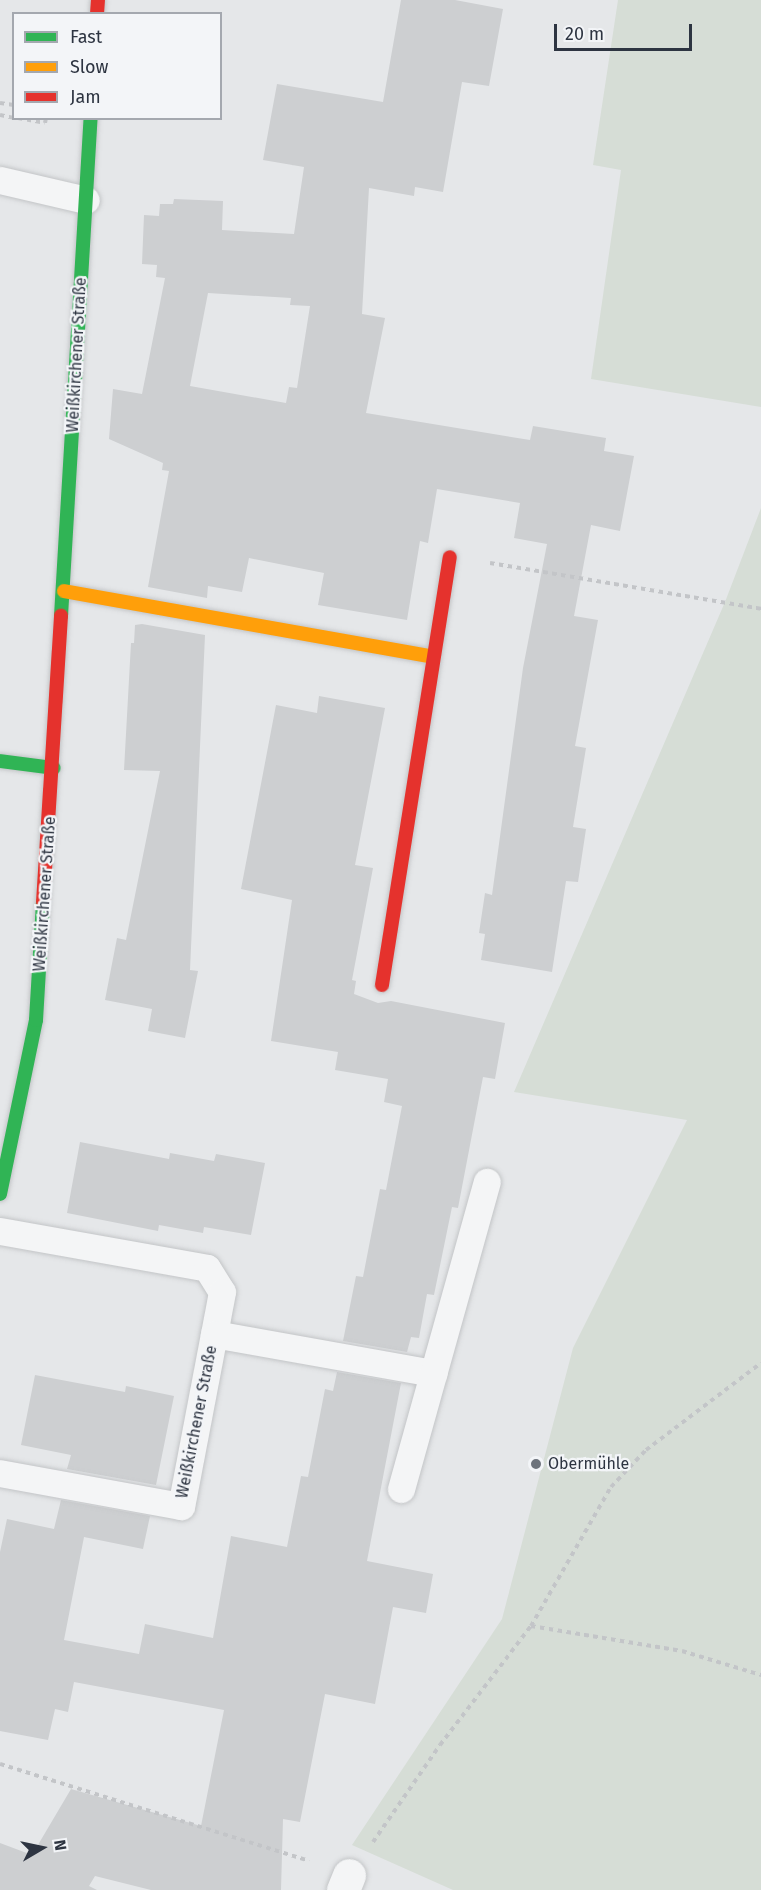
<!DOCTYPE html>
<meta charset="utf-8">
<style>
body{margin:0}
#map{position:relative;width:761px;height:1890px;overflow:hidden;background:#e5e7e9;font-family:"Fira Sans",sans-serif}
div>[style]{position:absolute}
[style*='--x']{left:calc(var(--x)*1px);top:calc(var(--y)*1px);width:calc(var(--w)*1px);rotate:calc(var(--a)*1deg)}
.green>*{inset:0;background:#d6ddd6}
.building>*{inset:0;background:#cdcfd1}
.path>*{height:4px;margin-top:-2px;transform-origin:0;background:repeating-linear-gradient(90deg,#c3c5c8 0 4.5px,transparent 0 9px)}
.roads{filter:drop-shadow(0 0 2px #c3c5c7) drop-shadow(0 0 2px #c3c5c7)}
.lane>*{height:27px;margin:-13.5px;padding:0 13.5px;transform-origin:13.5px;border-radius:13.5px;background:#f4f5f6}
.street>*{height:33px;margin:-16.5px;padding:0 16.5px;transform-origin:16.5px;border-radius:16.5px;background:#f4f5f6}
.fast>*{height:14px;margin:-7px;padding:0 7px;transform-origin:7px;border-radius:7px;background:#30b455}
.slow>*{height:14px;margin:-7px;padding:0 7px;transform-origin:7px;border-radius:7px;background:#ff9f0a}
.jam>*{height:14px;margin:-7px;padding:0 7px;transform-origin:7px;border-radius:7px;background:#e5322d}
.dots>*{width:16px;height:16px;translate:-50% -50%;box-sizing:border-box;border:3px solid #f3f5f8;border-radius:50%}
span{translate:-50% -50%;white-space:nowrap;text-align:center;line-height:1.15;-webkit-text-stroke:4.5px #f3f5f8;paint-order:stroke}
.street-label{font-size:16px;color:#2d3441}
.poi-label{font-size:16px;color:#2d3441}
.left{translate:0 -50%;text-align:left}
.legend{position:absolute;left:12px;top:12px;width:210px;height:108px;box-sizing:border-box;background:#f3f5f8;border:2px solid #a4a8af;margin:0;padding:8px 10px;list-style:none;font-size:18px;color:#2d3441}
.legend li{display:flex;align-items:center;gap:12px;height:30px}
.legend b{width:30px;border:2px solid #a4a8af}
.north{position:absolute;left:12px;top:1818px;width:60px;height:60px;-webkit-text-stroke:4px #f3f5f8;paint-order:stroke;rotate:81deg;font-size:16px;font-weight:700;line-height:24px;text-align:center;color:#2d3441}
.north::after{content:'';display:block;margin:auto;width:21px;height:27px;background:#2d3441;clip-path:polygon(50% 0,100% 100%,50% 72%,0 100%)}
.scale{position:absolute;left:554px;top:24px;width:138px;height:27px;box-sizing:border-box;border:3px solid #2d3441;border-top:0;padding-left:8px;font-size:18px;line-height:21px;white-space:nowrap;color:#2d3441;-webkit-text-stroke:4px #f3f5f8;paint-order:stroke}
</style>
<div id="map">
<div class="green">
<div style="clip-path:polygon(618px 0,761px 0,761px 407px,591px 379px,621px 170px,593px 165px)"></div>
<div style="clip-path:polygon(761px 508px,761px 1890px,453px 1890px,352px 1845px,502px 1619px,573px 1348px,687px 1120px,514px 1092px,725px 602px)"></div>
</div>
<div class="building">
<div style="clip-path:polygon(evenodd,401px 0,455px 0,503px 9px,489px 86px,462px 82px,443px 192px,415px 187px,414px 196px,369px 188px,362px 314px,385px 318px,366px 413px,530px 440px,533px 426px,606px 438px,604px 451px,634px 456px,620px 531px,591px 525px,574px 616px,598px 620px,575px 746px,586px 748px,573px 827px,586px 829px,578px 882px,566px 881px,552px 972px,481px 960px,485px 934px,479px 933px,485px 893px,492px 895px,523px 668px,547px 544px,514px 538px,520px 503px,437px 489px,428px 543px,420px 541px,407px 620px,318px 605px,324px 573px,249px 558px,242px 592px,208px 586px,207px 598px,148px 587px,169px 471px,162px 470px,163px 463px,109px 439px,113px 389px,142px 394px,165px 278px,156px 277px,157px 265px,142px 264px,144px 215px,159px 216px,160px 204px,173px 204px,174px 199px,223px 201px,222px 230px,294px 234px,304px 167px,263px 160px,277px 84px,383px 102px,401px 0,208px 293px,291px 298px,290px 305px,310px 306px,297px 388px,289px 387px,286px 403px,190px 386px,208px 293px)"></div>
<div style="clip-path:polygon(142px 624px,205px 635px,190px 970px,198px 971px,185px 1038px,148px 1031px,152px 1009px,105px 1000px,117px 938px,126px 940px,160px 771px,124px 770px,131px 643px,134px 643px,135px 625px)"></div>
<div style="clip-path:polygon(319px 696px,385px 708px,355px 865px,373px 868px,352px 980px,356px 981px,354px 994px,378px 1003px,391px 1001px,505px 1023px,495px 1079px,483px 1077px,458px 1208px,452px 1207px,434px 1295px,427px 1294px,419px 1338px,411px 1337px,407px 1352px,343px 1341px,356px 1276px,363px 1277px,380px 1189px,386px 1190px,402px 1106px,384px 1102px,388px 1079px,335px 1070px,338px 1052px,271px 1041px,292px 900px,241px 889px,276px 705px,317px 713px)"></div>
<div style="clip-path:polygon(80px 1142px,169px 1159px,170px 1153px,214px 1161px,216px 1154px,265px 1163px,251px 1235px,204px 1227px,203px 1233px,159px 1225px,158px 1231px,67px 1213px)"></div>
<div style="clip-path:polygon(337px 1372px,401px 1383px,367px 1561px,433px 1574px,426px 1613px,393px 1607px,375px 1704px,325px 1694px,300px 1822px,283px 1819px,281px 1890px,151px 1890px,95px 1876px,89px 1886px,97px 1890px,0 1890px,0 1843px,32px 1855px,71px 1789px,201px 1826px,224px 1710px,74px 1682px,68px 1712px,55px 1709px,48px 1740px,0 1731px,0 1552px,7px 1519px,54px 1529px,61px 1500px,150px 1516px,143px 1549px,84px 1537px,64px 1640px,139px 1654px,145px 1624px,213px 1638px,231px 1536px,287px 1547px,301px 1476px,308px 1477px,325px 1389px,333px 1391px)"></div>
<div style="clip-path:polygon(35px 1375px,125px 1392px,126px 1386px,174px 1396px,156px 1485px,67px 1469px,71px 1455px,21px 1445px)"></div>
</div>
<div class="path">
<div style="--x:0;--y:103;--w:14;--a:8"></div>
<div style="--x:0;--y:115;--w:14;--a:12"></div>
<div style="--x:18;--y:118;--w:27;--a:10"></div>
<div style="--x:45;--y:123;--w:5;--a:-79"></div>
<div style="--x:490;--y:563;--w:275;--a:9.6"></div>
<div style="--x:531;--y:1626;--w:153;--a:9.4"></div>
<div style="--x:682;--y:1651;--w:83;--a:16.9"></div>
<div style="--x:0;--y:1764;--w:324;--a:17.4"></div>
<div style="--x:373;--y:1842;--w:118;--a:-55.4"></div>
<div style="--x:440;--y:1745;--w:150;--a:-52.6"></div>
<div style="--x:531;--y:1626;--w:160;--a:-60.1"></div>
<div style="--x:611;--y:1487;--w:51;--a:-46.6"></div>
<div style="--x:646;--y:1450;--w:144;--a:-37.1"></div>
</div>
<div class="roads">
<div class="lane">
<div style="--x:0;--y:180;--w:88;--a:13.1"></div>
<div style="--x:0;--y:1231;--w:210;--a:10.1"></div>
<div style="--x:207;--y:1268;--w:28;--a:58"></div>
<div style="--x:222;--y:1292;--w:218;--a:100.8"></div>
<div style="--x:181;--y:1506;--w:184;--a:-169.7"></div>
<div style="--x:214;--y:1334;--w:223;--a:10.1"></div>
<div style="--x:401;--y:1489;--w:319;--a:-74.4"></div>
</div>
<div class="street">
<div style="--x:343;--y:1890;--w:16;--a:-68"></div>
</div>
<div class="fast">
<div style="--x:61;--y:616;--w:499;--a:-86.6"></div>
<div style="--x:0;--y:761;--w:54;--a:7.4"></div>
<div style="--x:0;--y:1194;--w:178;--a:-78.3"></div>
<div style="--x:36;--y:1020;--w:118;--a:-86.6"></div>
</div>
<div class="slow">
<div style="--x:64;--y:591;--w:375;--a:10.1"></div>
</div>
<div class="jam">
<div style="--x:97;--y:14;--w:14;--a:-86"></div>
<div style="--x:43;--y:902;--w:287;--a:-86.4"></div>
<div style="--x:382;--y:985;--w:433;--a:-81"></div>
</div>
</div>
<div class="dots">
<div style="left:536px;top:1464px;background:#6d737c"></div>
</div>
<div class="street-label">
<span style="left:77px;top:355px;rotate:-87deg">Weißkirchener Straße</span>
<span style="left:45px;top:894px;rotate:-86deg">Weißkirchener Straße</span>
<span style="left:197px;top:1422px;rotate:-79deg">Weißkirchener Straße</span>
</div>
<div class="poi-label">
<span class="left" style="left:548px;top:1464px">Obermühle</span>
</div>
<ul class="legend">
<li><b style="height:8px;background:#30b455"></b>Fast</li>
<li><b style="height:8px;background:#ff9f0a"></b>Slow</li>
<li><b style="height:8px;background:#e5322d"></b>Jam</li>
</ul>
<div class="north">N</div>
<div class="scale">20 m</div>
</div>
